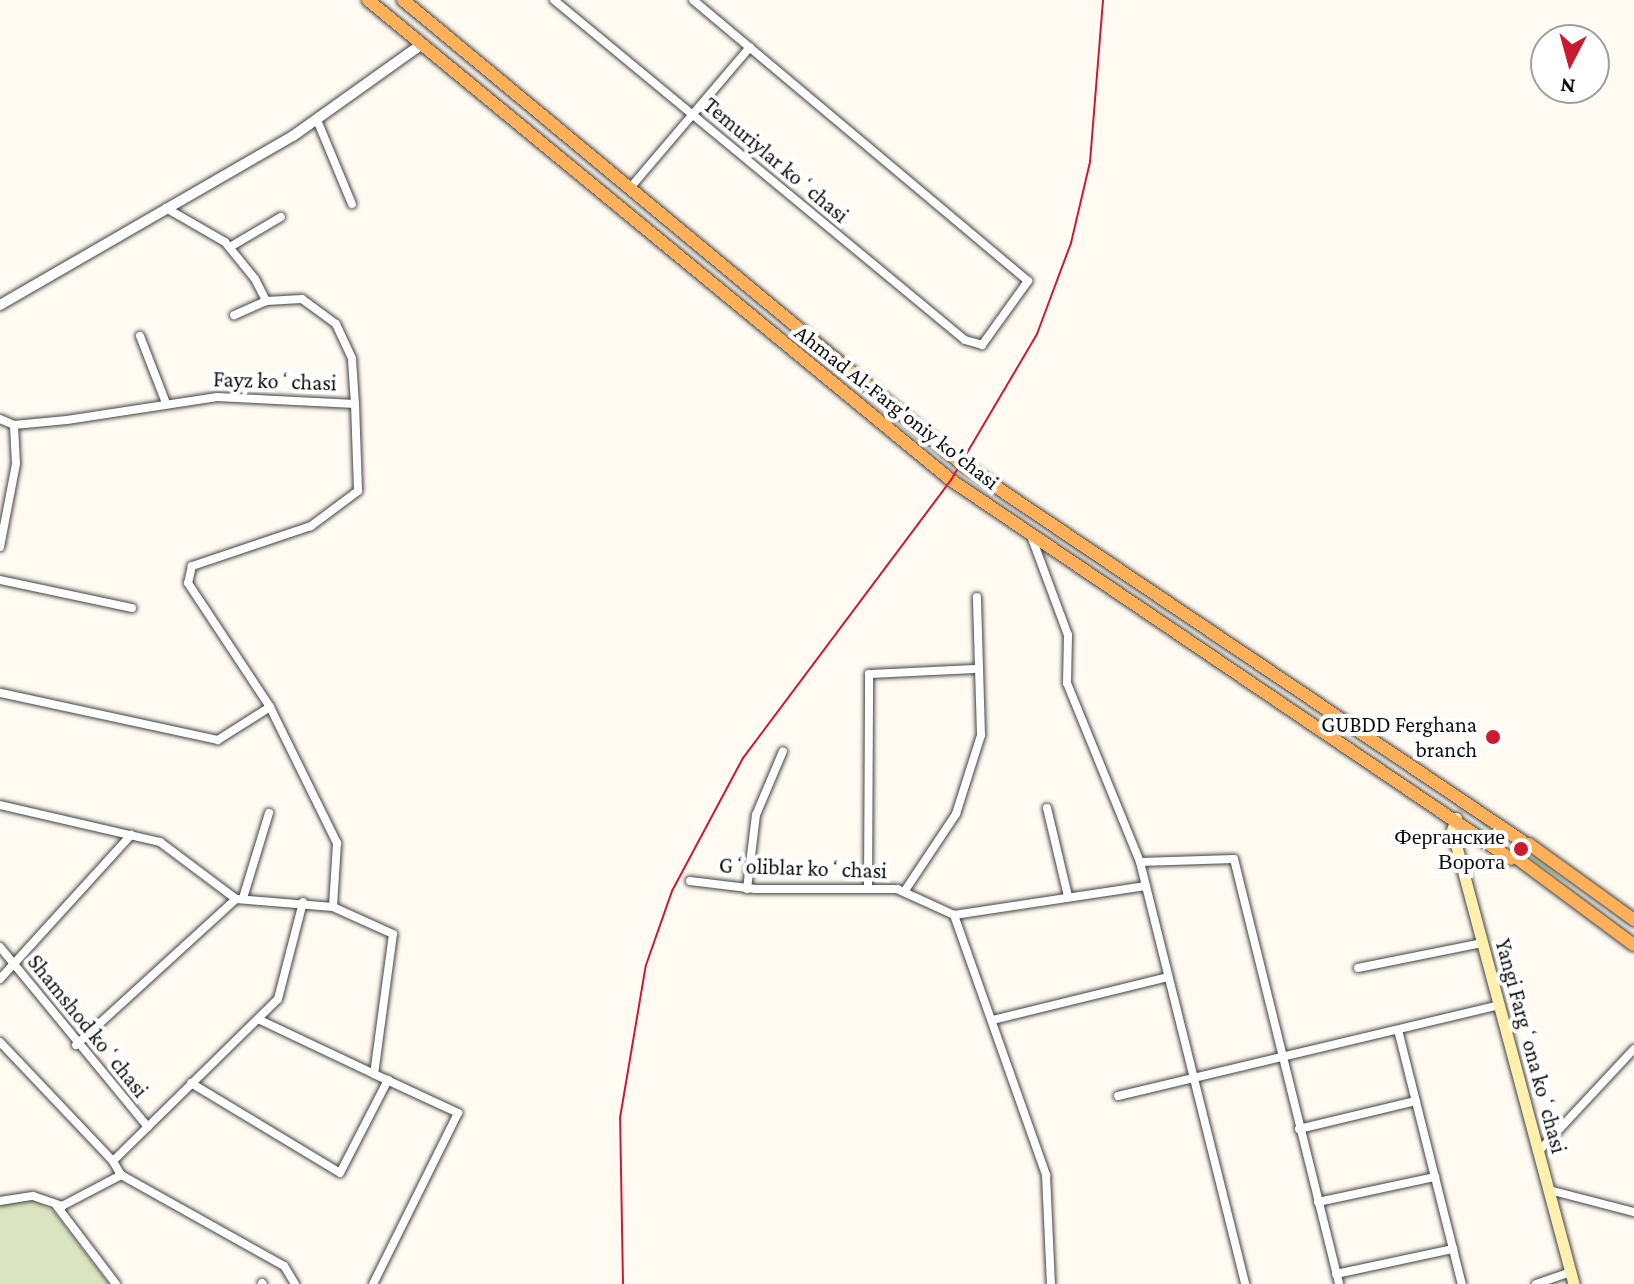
<!DOCTYPE html>
<meta charset="utf-8">
<style>
body{margin:0}
#map{position:relative;width:1634px;height:1284px;overflow:hidden;background:#fffbf2;font-family:"Crimson Pro",serif}
div>[style]{position:absolute}
[style*='--x']{left:calc(var(--x)*1px);top:calc(var(--y)*1px);width:calc(var(--w)*1px);rotate:calc(var(--a)*1deg)}
.green>*{inset:0;background:#d8eeb7}
.cemetery>*{inset:0;background:#dbe4c0}
.roads{filter:drop-shadow(0 0 2px #424242) drop-shadow(0 0 2px #424242)}
.minor>*{height:8px;margin:-4px;padding:0 4px;transform-origin:4px;border-radius:4px;background:#fff}
.tertiary>*{height:10px;margin:-5px;padding:0 5px;transform-origin:5px;border-radius:5px;background:#fff}
.secondary>*{height:11px;margin:-5.5px;padding:0 5.5px;transform-origin:5.5px;border-radius:5.5px;background:#fff0ad}
.trunk>*{height:12px;margin:-6px;padding:0 6px;transform-origin:6px;border-radius:6px;background:#ffb059}
.rail>*{height:2px;margin:-1px;padding:0 1px;transform-origin:1px;border-radius:1px;background:#cc1a31}
.dots>*{width:22px;height:22px;translate:-50% -50%;box-sizing:border-box;border:4px solid #fff;border-radius:50%}
span{translate:-50% -50%;white-space:nowrap;text-align:center;line-height:1.15;-webkit-text-stroke:8px #fff;paint-order:stroke}
.street-label{font-size:22px;color:#0f0f0f}
.poi-label{font-size:22px;color:#0f0f0f}
.right{translate:-100% -50%;text-align:right}
.north{position:absolute;left:1530px;top:24px;width:80px;height:80px;box-sizing:border-box;background:#fff;border:2px solid #9f9f9f;border-radius:50%;rotate:186deg;font-size:22px;font-weight:700;line-height:32px;text-align:center;color:#0f0f0f}
.north::after{content:'';display:block;margin:auto;width:28px;height:36px;background:#cc1a31;clip-path:polygon(50% 0,100% 100%,50% 72%,0 100%)}
</style>
<div id="map">
<div class="green">
<div style="clip-path:polygon(1471px 812px,1490px 819px,1575px 889px,1484px 827px)"></div>
</div>
<div class="cemetery">
<div style="clip-path:polygon(31px 1199px,54px 1212px,109px 1284px,0 1284px,0 1205px)"></div>
</div>
<div class="roads">
<div class="minor">
<div style="--x:554;--y:0;--w:533;--a:39.6"></div>
<div style="--x:965;--y:340;--w:18;--a:16"></div>
<div style="--x:982;--y:345;--w:79;--a:-54.3"></div>
<div style="--x:1028;--y:281;--w:437;--a:-140"></div>
<div style="--x:317;--y:120;--w:91;--a:67.4"></div>
<div style="--x:630;--y:188;--w:185;--a:-49.6"></div>
<div style="--x:166;--y:208;--w:68;--a:30"></div>
<div style="--x:225;--y:242;--w:48;--a:51"></div>
<div style="--x:255;--y:279;--w:25;--a:63"></div>
<div style="--x:266;--y:301;--w:35;--a:156"></div>
<div style="--x:230;--y:247;--w:59;--a:-30.5"></div>
<div style="--x:266;--y:301;--w:36;--a:-3"></div>
<div style="--x:302;--y:299;--w:42;--a:36.3"></div>
<div style="--x:336;--y:324;--w:38;--a:65"></div>
<div style="--x:352;--y:359;--w:45;--a:86.2"></div>
<div style="--x:140;--y:336;--w:72;--a:68.8"></div>
<div style="--x:0;--y:419;--w:15;--a:23"></div>
<div style="--x:14;--y:425;--w:53;--a:-5.4"></div>
<div style="--x:67;--y:420;--w:152;--a:-8.7"></div>
<div style="--x:217;--y:397;--w:138;--a:2.9"></div>
<div style="--x:355;--y:404;--w:87;--a:88"></div>
<div style="--x:358;--y:491;--w:59;--a:143.3"></div>
<div style="--x:311;--y:526;--w:126;--a:161.4"></div>
<div style="--x:192;--y:566;--w:17;--a:103"></div>
<div style="--x:188;--y:583;--w:149;--a:56.5"></div>
<div style="--x:270;--y:707;--w:62;--a:147.6"></div>
<div style="--x:218;--y:740;--w:223;--a:-167.8"></div>
<div style="--x:1030;--y:533;--w:109;--a:69.6"></div>
<div style="--x:1068;--y:635;--w:48;--a:91.2"></div>
<div style="--x:1067;--y:683;--w:193;--a:67.8"></div>
<div style="--x:1140;--y:862;--w:435;--a:76"></div>
<div style="--x:0;--y:547;--w:85;--a:-79.1"></div>
<div style="--x:16;--y:464;--w:39;--a:-93"></div>
<div style="--x:0;--y:580;--w:135;--a:12"></div>
<div style="--x:270;--y:707;--w:152;--a:63.8"></div>
<div style="--x:337;--y:843;--w:64;--a:93.6"></div>
<div style="--x:0;--y:805;--w:164;--a:13"></div>
<div style="--x:160;--y:842;--w:95;--a:36.9"></div>
<div style="--x:236;--y:899;--w:97;--a:4.7"></div>
<div style="--x:1047;--y:808;--w:90;--a:76.6"></div>
<div style="--x:1140;--y:862;--w:94;--a:-1.8"></div>
<div style="--x:1234;--y:859;--w:438;--a:76.1"></div>
<div style="--x:690;--y:881;--w:66;--a:6.9"></div>
<div style="--x:756;--y:889;--w:141;--a:0"></div>
<div style="--x:897;--y:889;--w:63;--a:24.5"></div>
<div style="--x:954;--y:915;--w:194;--a:-8.6"></div>
<div style="--x:868;--y:888;--w:214;--a:-89.7"></div>
<div style="--x:869;--y:674;--w:107;--a:-2.7"></div>
<div style="--x:747;--y:889;--w:75;--a:-83.1"></div>
<div style="--x:756;--y:815;--w:69;--a:-67.1"></div>
<div style="--x:904;--y:892;--w:94;--a:-56.3"></div>
<div style="--x:956;--y:814;--w:83;--a:-72.4"></div>
<div style="--x:981;--y:735;--w:138;--a:-91.7"></div>
<div style="--x:243;--y:898;--w:89;--a:-73"></div>
<div style="--x:333;--y:907;--w:66;--a:24.2"></div>
<div style="--x:393;--y:934;--w:141;--a:97.7"></div>
<div style="--x:374;--y:1074;--w:93;--a:24.9"></div>
<div style="--x:458;--y:1113;--w:191;--a:116.4"></div>
<div style="--x:954;--y:915;--w:276;--a:70.5"></div>
<div style="--x:1046;--y:1175;--w:109;--a:87.4"></div>
<div style="--x:0;--y:947;--w:233;--a:50.6"></div>
<div style="--x:1358;--y:968;--w:126;--a:-11.4"></div>
<div style="--x:0;--y:979;--w:195;--a:-47.7"></div>
<div style="--x:260;--y:1020;--w:126;--a:25.3"></div>
<div style="--x:993;--y:1020;--w:180;--a:-13.8"></div>
<div style="--x:1398;--y:1030;--w:262;--a:75.9"></div>
<div style="--x:0;--y:1042;--w:164;--a:46.5"></div>
<div style="--x:76;--y:1045;--w:217;--a:-42.4"></div>
<div style="--x:191;--y:1083;--w:174;--a:31.1"></div>
<div style="--x:340;--y:1173;--w:105;--a:-62.7"></div>
<div style="--x:1118;--y:1096;--w:392;--a:-13.4"></div>
<div style="--x:1299;--y:1129;--w:120;--a:-13.5"></div>
<div style="--x:1538;--y:1152;--w:141;--a:-47"></div>
<div style="--x:1549;--y:1190;--w:88;--a:14.5"></div>
<div style="--x:0;--y:1201;--w:33;--a:-9"></div>
<div style="--x:33;--y:1196;--w:31;--a:19"></div>
<div style="--x:62;--y:1206;--w:67;--a:-27.7"></div>
<div style="--x:1318;--y:1202;--w:120;--a:-12.1"></div>
<div style="--x:56;--y:1205;--w:99;--a:52.8"></div>
<div style="--x:1336;--y:1274;--w:120;--a:-12.1"></div>
<div style="--x:262;--y:1283;--w:1;--a:45"></div>
<div style="--x:295;--y:1284;--w:21;--a:-121"></div>
<div style="--x:284;--y:1266;--w:187;--a:-150.8"></div>
<div style="--x:121;--y:1175;--w:16;--a:-120"></div>
<div style="--x:113;--y:1161;--w:231;--a:-44.5"></div>
<div style="--x:278;--y:999;--w:100;--a:-75.5"></div>
<div style="--x:1536;--y:1284;--w:37;--a:-19"></div>
</div>
<div class="tertiary">
<div style="--x:0;--y:305;--w:338;--a:-30"></div>
<div style="--x:293;--y:136;--w:158;--a:-35.5"></div>
</div>
<div class="secondary">
<div style="--x:1456;--y:818;--w:13;--a:108"></div>
<div style="--x:1452;--y:830;--w:470;--a:75"></div>
</div>
<div class="trunk">
<div style="--x:368;--y:0;--w:755;--a:39.47"></div>
<div style="--x:951;--y:480;--w:676;--a:34.09"></div>
<div style="--x:403;--y:0;--w:726;--a:39.69"></div>
<div style="--x:962;--y:464;--w:675;--a:33.95"></div>
<div style="--x:1529;--y:844;--w:130;--a:35.9"></div>
<div style="--x:1518;--y:859;--w:144;--a:36.6"></div>
</div>
</div>
<div class="rail">
<div style="--x:623;--y:1284;--w:166;--a:-91"></div>
<div style="--x:620;--y:1118;--w:155;--a:-80.4"></div>
<div style="--x:646;--y:965;--w:78;--a:-70.6"></div>
<div style="--x:672;--y:891;--w:151;--a:-61.9"></div>
<div style="--x:743;--y:758;--w:347;--a:-53.2"></div>
<div style="--x:951;--y:480;--w:169;--a:-59.5"></div>
<div style="--x:1037;--y:334;--w:97;--a:-69.5"></div>
<div style="--x:1071;--y:243;--w:83;--a:-76.8"></div>
<div style="--x:1090;--y:162;--w:163;--a:-85.4"></div>
</div>
<div class="dots">
<div style="left:1493px;top:737px;background:#cc1a31"></div>
<div style="left:1521px;top:849px;background:#cc1a31"></div>
</div>
<div class="street-label">
<span style="left:776px;top:160px;rotate:40deg">Temuriylar koʻchasi</span>
<span style="left:275px;top:381px;rotate:2deg">Fayz koʻchasi</span>
<span style="left:897px;top:407px;rotate:38deg">Ahmad Al-Farg'oniy ko'chasi</span>
<span style="left:803px;top:868px;rotate:2deg">Gʻoliblar koʻchasi</span>
<span style="left:88px;top:1026px;rotate:51deg">Shamshod koʻchasi</span>
<span style="left:1531px;top:1046px;rotate:75deg">Yangi Fargʻona koʻchasi</span>
</div>
<div class="poi-label">
<span class="right" style="left:1477px;top:737px">GUBDD Ferghana<br>branch</span>
<span class="right" style="left:1505px;top:849px">Ферганские<br>Ворота</span>
</div>
<div class="north">N</div>
</div>
